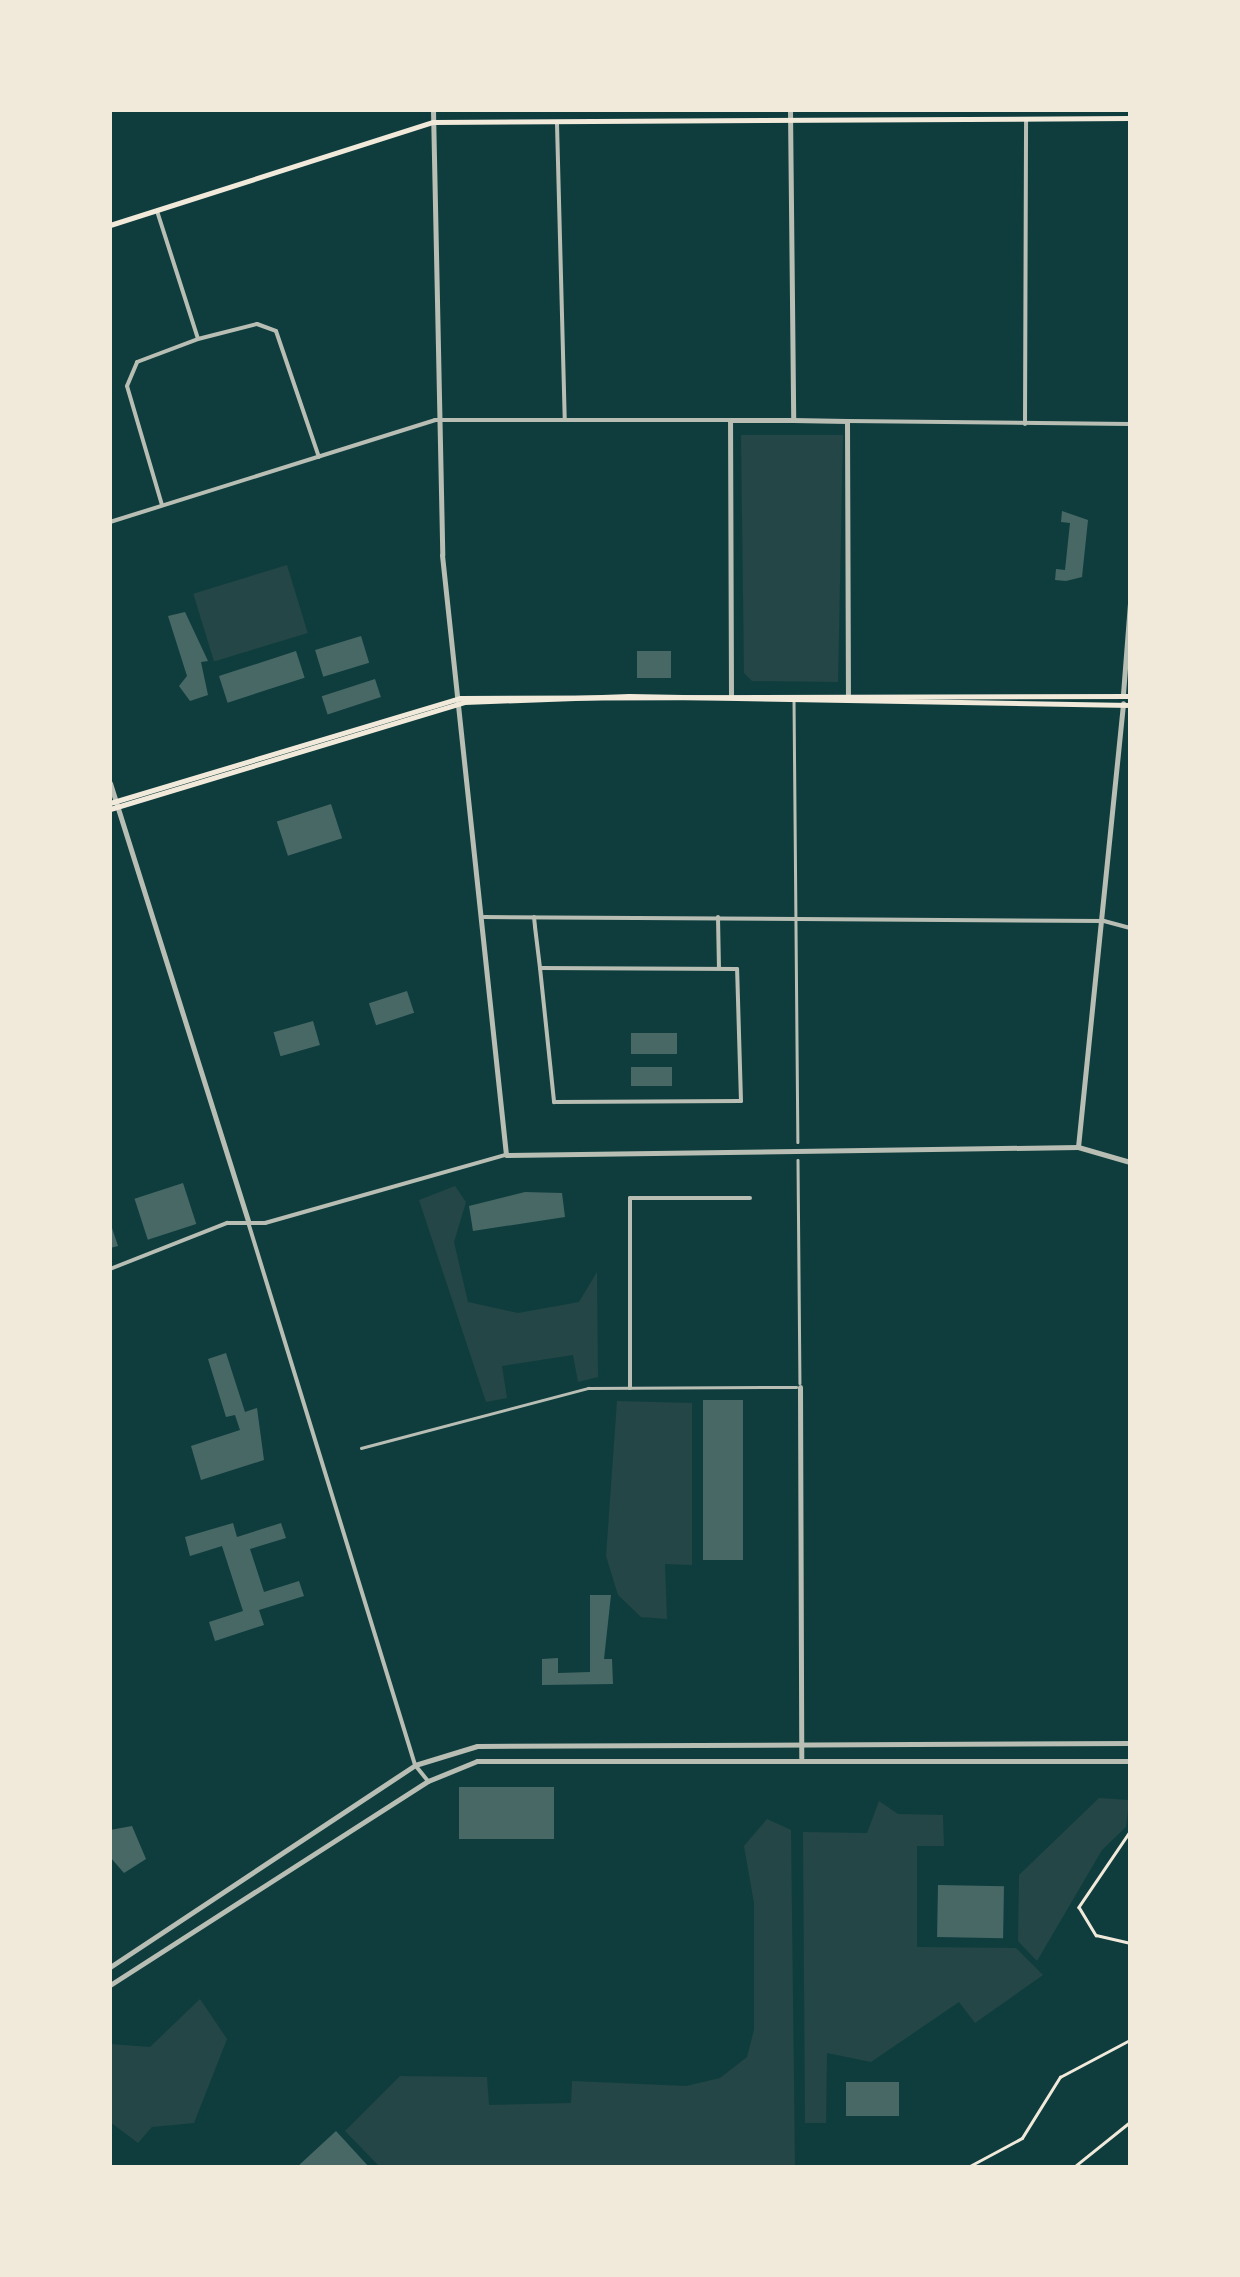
<!DOCTYPE html>
<style>
body{margin:0}
#map{position:relative;width:1240px;height:2277px;overflow:hidden;background:#0f3d3e;font-family:"Roboto Condensed",sans-serif}
div>[style]{position:absolute}
[style*='--x']{left:calc(var(--x)*1px);top:calc(var(--y)*1px);width:calc(var(--w)*1px);rotate:calc(var(--a)*1deg)}
.green>*{inset:0;background:#244646;transform-origin:0 0}
.building>*{inset:0;background:#486865;transform-origin:0 0}
.path>*{height:2.5px;margin:-1.25px;padding:0 1.25px;transform-origin:1.25px;border-radius:1.25px;background:#f1e9da}
.service>*{height:2.5px;margin:-1.25px;padding:0 1.25px;transform-origin:1.25px;border-radius:1.25px;background:#b8beb3}
.pedestrian>*{height:2.5px;margin:-1.25px;padding:0 1.25px;transform-origin:1.25px;border-radius:1.25px;background:#b8beb3}
.minor>*{height:4px;margin:-2px;padding:0 2px;transform-origin:2px;border-radius:2px;background:#b8beb3}
.tertiary>*{height:5px;margin:-2.5px;padding:0 2.5px;transform-origin:2.5px;border-radius:2.5px;background:#b8beb3}
.secondary>*{height:5px;margin:-2.5px;padding:0 2.5px;transform-origin:2.5px;border-radius:2.5px;background:#f1e9da}
span{translate:-50% -50%;white-space:nowrap;text-align:center;line-height:1.15;-webkit-text-stroke:9px #f1e9da;paint-order:stroke}
.frame{position:absolute;inset:0;border:112px solid #f1e9da;pointer-events:none}
</style>
<div id="map">
<div class="green">
<div style="clip-path:polygon(741px 435px,843px 435px,838px 682px,752px 681px,744px 673px)"></div>
<div style="left:287px;top:565px;width:71px;height:98px;rotate:73deg"></div>
<div style="clip-path:polygon(455px 1186px,466px 1202px,454px 1242px,468px 1302px,518px 1313px,579px 1302px,597px 1272px,598px 1377px,578px 1382px,573px 1355px,502px 1366px,507px 1398px,486px 1402px,419px 1200px)"></div>
<div style="clip-path:polygon(617px 1401px,692px 1403px,692px 1565px,665px 1564px,667px 1619px,641px 1617px,618px 1595px,606px 1556px)"></div>
<div style="clip-path:polygon(1099px 1798px,1129px 1800px,1126px 1827px,1102px 1850px,1037px 1961px,1018px 1941px,1019px 1875px)"></div>
<div style="clip-path:polygon(879px 1801px,898px 1814px,943px 1815px,944px 1846px,917px 1846px,917px 1947px,1016px 1948px,1043px 1975px,975px 2023px,959px 2002px,871px 2062px,827px 2053px,826px 2123px,805px 2123px,803px 1832px,867px 1833px)"></div>
<div style="clip-path:polygon(767px 1819px,791px 1830px,795px 2167px,380px 2167px,345px 2131px,400px 2076px,487px 2077px,489px 2105px,571px 2103px,572px 2081px,686px 2086px,720px 2078px,747px 2057px,754px 2030px,754px 1903px,744px 1846px)"></div>
<div style="clip-path:polygon(200px 1999px,227px 2039px,194px 2123px,152px 2127px,138px 2143px,110px 2122px,110px 2044px,150px 2047px)"></div>
</div>
<div class="building">
<div style="clip-path:polygon(1062px 511px,1088px 520px,1082px 577px,1066px 581px,1055px 580px,1056px 569px,1065px 570px,1070px 523px,1061px 522px)"></div>
<div style="clip-path:polygon(185px 612px,208px 661px,201px 662px,208px 695px,190px 701px,179px 686px,187px 676px,168px 616px)"></div>
<div style="left:361px;top:636px;width:28px;height:48px;rotate:73deg"></div>
<div style="left:296px;top:651px;width:28px;height:81px;rotate:72deg"></div>
<div style="left:671px;top:651px;width:27px;height:34px;rotate:90deg"></div>
<div style="left:375px;top:679px;width:19px;height:56px;rotate:72deg"></div>
<div style="left:331px;top:804px;width:36px;height:57px;rotate:72deg"></div>
<div style="left:407px;top:991px;width:23px;height:40px;rotate:72deg"></div>
<div style="left:313px;top:1021px;width:25px;height:41px;rotate:74deg"></div>
<div style="left:631px;top:1033px;width:46px;height:21px"></div>
<div style="left:631px;top:1067px;width:41px;height:19px"></div>
<div style="left:183px;top:1183px;width:43px;height:51px;rotate:72deg"></div>
<div style="clip-path:polygon(525px 1192px,562px 1193px,565px 1217px,473px 1231px,469px 1206px)"></div>
<div style="clip-path:polygon(110px 1222px,118px 1246px,110px 1248px)"></div>
<div style="clip-path:polygon(226px 1353px,245px 1412px,257px 1408px,264px 1460px,201px 1480px,191px 1446px,240px 1430px,235px 1415px,226px 1417px,208px 1359px)"></div>
<div style="left:703px;top:1400px;width:40px;height:160px"></div>
<div style="clip-path:polygon(233px 1523px,237px 1537px,281px 1523px,286px 1538px,250px 1549px,264px 1592px,299px 1581px,304px 1596px,259px 1610px,264px 1625px,215px 1641px,209px 1622px,243px 1611px,222px 1546px,190px 1556px,185px 1537px)"></div>
<div style="clip-path:polygon(590px 1595px,611px 1595px,604px 1659px,612px 1659px,613px 1684px,542px 1685px,542px 1659px,558px 1658px,558px 1673px,590px 1672px)"></div>
<div style="left:554px;top:1787px;width:52px;height:95px;rotate:90deg"></div>
<div style="clip-path:polygon(132px 1826px,146px 1859px,124px 1873px,110px 1857px,110px 1830px)"></div>
<div style="left:938px;top:1885px;width:66px;height:52px;rotate:1deg"></div>
<div style="left:846px;top:2082px;width:53px;height:34px"></div>
<div style="clip-path:polygon(336px 2131px,369px 2167px,297px 2167px)"></div>
</div>
<div class="path">
<div style="--x:1130;--y:1832;--w:91;--a:124.2"></div>
<div style="--x:1079;--y:1907;--w:33;--a:59"></div>
<div style="--x:1096;--y:1935;--w:35;--a:13"></div>
<div style="--x:968;--y:2167;--w:61;--a:-28.2"></div>
<div style="--x:1022;--y:2138;--w:72;--a:-58.1"></div>
<div style="--x:1060;--y:2077;--w:79;--a:-27.9"></div>
<div style="--x:1074;--y:2167;--w:72;--a:-38.8"></div>
</div>
<div class="service">
<div style="--x:361;--y:1448;--w:235;--a:-14.8"></div>
<div style="--x:588;--y:1388;--w:208;--a:-0.3"></div>
</div>
<div class="pedestrian">
<div style="--x:794;--y:698;--w:444;--a:89.5"></div>
<div style="--x:798;--y:1160;--w:223;--a:89.5"></div>
</div>
<div class="minor">
<div style="--x:557;--y:124;--w:296;--a:88.5"></div>
<div style="--x:157;--y:211;--w:134;--a:72.2"></div>
<div style="--x:198;--y:339;--w:61;--a:-14.3"></div>
<div style="--x:257;--y:324;--w:20;--a:20"></div>
<div style="--x:276;--y:331;--w:133;--a:71.2"></div>
<div style="--x:847;--y:421;--w:283;--a:0.6"></div>
<div style="--x:1025;--y:424;--w:305;--a:-89.8"></div>
<div style="--x:162;--y:505;--w:124;--a:-106.4"></div>
<div style="--x:127;--y:386;--w:26;--a:-67"></div>
<div style="--x:137;--y:362;--w:65;--a:-20.7"></div>
<div style="--x:110;--y:522;--w:341;--a:-17.4"></div>
<div style="--x:435;--y:420;--w:295;--a:0"></div>
<div style="--x:484;--y:917;--w:620;--a:0.37"></div>
<div style="--x:1104;--y:921;--w:27;--a:15"></div>
<div style="--x:534;--y:917;--w:10;--a:84"></div>
<div style="--x:535;--y:927;--w:41;--a:83"></div>
<div style="--x:540;--y:968;--w:135;--a:84"></div>
<div style="--x:554;--y:1102;--w:187;--a:-0.3"></div>
<div style="--x:741;--y:1101;--w:132;--a:-91.7"></div>
<div style="--x:737;--y:969;--w:197;--a:-179.7"></div>
<div style="--x:718;--y:917;--w:50;--a:88.9"></div>
<div style="--x:248;--y:1222;--w:568;--a:72.9"></div>
<div style="--x:415;--y:1765;--w:21;--a:51"></div>
<div style="--x:110;--y:1269;--w:126;--a:-21.5"></div>
<div style="--x:227;--y:1223;--w:38;--a:0"></div>
<div style="--x:265;--y:1223;--w:250;--a:-15.8"></div>
<div style="--x:630;--y:1388;--w:190;--a:-90"></div>
<div style="--x:630;--y:1198;--w:120;--a:0"></div>
</div>
<div class="tertiary">
<div style="--x:433;--y:110;--w:445;--a:88.8"></div>
<div style="--x:442;--y:555;--w:603;--a:83.91"></div>
<div style="--x:506;--y:1155;--w:572;--a:-0.8"></div>
<div style="--x:1078;--y:1147;--w:54;--a:16.1"></div>
<div style="--x:790;--y:110;--w:310;--a:89.4"></div>
<div style="--x:1123;--y:694;--w:90;--a:-85.6"></div>
<div style="--x:731;--y:696;--w:276;--a:-90.2"></div>
<div style="--x:730;--y:420;--w:63;--a:0"></div>
<div style="--x:793;--y:420;--w:54;--a:1.1"></div>
<div style="--x:847;--y:421;--w:276;--a:89.8"></div>
<div style="--x:110;--y:783;--w:460;--a:72.5"></div>
<div style="--x:1078;--y:1147;--w:446;--a:-84.2"></div>
<div style="--x:800;--y:1387;--w:371;--a:89.8"></div>
<div style="--x:110;--y:1967;--w:366;--a:-33.5"></div>
<div style="--x:415;--y:1765;--w:65;--a:-17"></div>
<div style="--x:477;--y:1746;--w:653;--a:-0.26"></div>
<div style="--x:110;--y:1985;--w:378;--a:-32.7"></div>
<div style="--x:428;--y:1781;--w:53;--a:-22.2"></div>
<div style="--x:477;--y:1761;--w:653;--a:0"></div>
</div>
<div class="secondary">
<div style="--x:110;--y:225;--w:339;--a:-17.7"></div>
<div style="--x:433;--y:122;--w:697;--a:-0.33"></div>
<div style="--x:110;--y:803;--w:365;--a:-16.7"></div>
<div style="--x:460;--y:698;--w:670;--a:-0.17"></div>
<div style="--x:110;--y:809;--w:370;--a:-16.8"></div>
<div style="--x:464;--y:702;--w:165;--a:-2.1"></div>
<div style="--x:629;--y:696;--w:501;--a:1.03"></div>
</div>
<div class="frame"></div>
</div>
